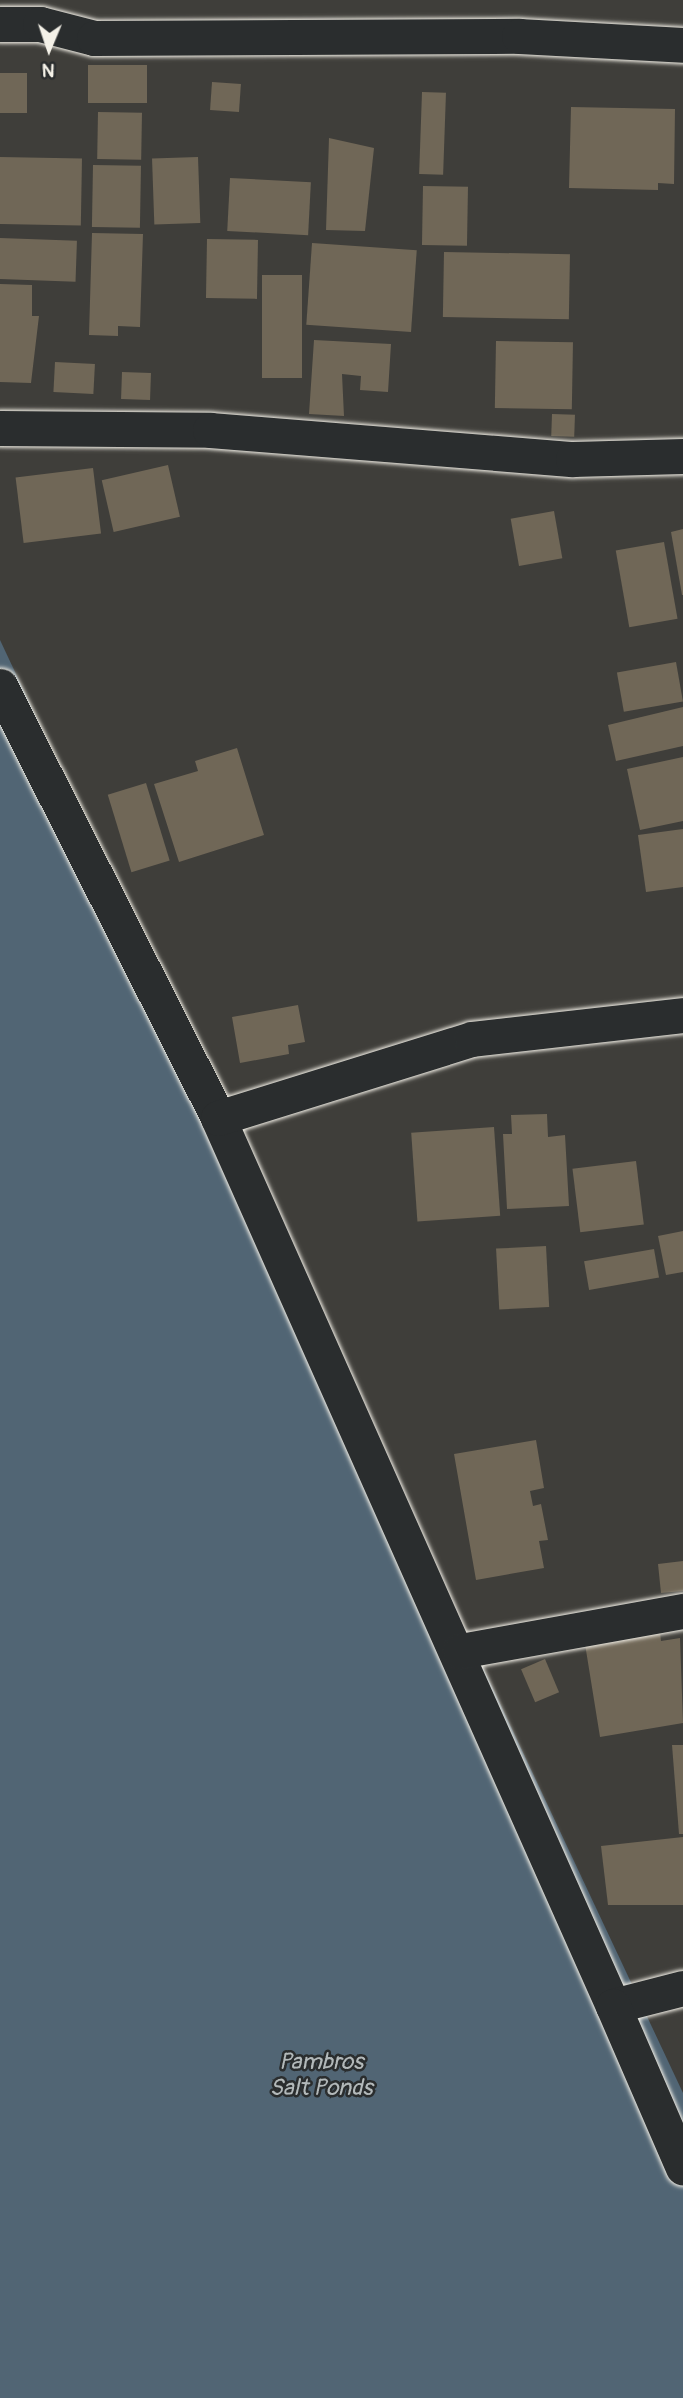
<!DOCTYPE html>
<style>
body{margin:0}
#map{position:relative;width:683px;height:2398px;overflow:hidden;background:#3f3e3a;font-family:Pangolin,sans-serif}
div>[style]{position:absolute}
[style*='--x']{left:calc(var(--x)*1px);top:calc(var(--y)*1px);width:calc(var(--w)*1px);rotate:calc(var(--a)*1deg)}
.water>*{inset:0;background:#516574}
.building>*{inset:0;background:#706757;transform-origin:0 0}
.roads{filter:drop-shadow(0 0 2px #f4f1e8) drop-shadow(0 0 2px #f4f1e8)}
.minor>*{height:35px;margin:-17.5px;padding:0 17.5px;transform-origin:17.5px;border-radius:17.5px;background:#2a2d2e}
span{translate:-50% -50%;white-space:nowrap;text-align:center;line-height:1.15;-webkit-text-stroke:5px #2a2d2e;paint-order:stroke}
.water-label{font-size:23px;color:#b3b9ba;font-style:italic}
.north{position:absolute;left:14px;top:14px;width:70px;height:70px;-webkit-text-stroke:5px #2a2d2e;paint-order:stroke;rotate:182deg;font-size:19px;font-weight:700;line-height:28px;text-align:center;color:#f4f1e8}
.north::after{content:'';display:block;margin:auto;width:24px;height:32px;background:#f4f1e8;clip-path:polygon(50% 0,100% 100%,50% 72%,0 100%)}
</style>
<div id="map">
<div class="water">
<div style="clip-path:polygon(0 640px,683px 2093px,683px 2398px,0 2398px)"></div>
</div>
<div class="building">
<div style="left:147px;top:65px;width:38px;height:59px;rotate:90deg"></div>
<div style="left:0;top:73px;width:27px;height:40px"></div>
<div style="left:212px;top:82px;width:29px;height:28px;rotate:4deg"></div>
<div style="left:422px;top:92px;width:24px;height:82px;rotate:2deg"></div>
<div style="clip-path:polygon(571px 107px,675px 109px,674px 184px,658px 183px,658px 190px,569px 188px)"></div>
<div style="left:98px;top:112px;width:44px;height:47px;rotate:1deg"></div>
<div style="clip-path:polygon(329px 138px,374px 148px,365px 231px,326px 230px)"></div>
<div style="left:0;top:157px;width:82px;height:67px;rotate:1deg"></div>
<div style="left:198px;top:157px;width:66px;height:46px;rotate:88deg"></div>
<div style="left:93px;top:165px;width:48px;height:62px;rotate:1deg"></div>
<div style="left:230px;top:178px;width:81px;height:53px;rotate:3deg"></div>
<div style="left:423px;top:186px;width:45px;height:59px;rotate:1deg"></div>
<div style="clip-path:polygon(92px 233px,143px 234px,140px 327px,118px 326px,118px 336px,89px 335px)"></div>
<div style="left:0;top:238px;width:77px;height:41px;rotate:2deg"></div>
<div style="left:207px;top:239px;width:51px;height:59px;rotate:1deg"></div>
<div style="left:312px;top:243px;width:105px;height:82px;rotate:4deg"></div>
<div style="left:444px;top:252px;width:126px;height:65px;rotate:1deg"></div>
<div style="left:262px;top:275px;width:40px;height:103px"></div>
<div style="clip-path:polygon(0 284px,32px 285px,32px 316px,39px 316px,31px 383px,0 382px)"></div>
<div style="clip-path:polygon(314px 340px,391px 344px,388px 392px,360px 390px,361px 376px,342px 374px,344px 416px,309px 414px)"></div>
<div style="left:496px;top:341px;width:77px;height:67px;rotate:1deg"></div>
<div style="left:55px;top:362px;width:40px;height:30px;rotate:3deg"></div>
<div style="left:122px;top:372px;width:29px;height:27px;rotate:2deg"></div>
<div style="left:552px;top:414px;width:23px;height:22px;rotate:2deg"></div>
<div style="left:168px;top:465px;width:53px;height:68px;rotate:77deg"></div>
<div style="left:93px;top:468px;width:66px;height:78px;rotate:83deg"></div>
<div style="left:554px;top:511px;width:48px;height:44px;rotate:80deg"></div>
<div style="clip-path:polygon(683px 529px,683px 595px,682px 595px,671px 532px)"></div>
<div style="left:664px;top:542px;width:78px;height:49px;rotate:80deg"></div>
<div style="left:676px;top:662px;width:40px;height:60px;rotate:80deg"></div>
<div style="clip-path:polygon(683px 707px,683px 746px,616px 761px,608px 725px)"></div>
<div style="clip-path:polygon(237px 748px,264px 835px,179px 862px,154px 784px,198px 771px,195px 761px)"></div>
<div style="clip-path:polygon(683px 757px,683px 821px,640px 830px,627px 769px)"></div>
<div style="left:146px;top:783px;width:81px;height:40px;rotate:73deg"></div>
<div style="clip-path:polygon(683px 829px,683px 887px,646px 892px,638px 835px)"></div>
<div style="clip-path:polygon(298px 1005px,305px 1042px,288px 1045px,289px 1054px,240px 1063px,232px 1017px)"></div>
<div style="clip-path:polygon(547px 1114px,548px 1137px,565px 1135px,569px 1206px,507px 1209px,503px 1134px,512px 1134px,511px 1115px)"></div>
<div style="left:494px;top:1127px;width:89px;height:83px;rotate:86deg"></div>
<div style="left:636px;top:1161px;width:64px;height:64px;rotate:83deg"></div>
<div style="clip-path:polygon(683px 1231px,683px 1272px,666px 1275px,658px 1236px)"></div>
<div style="left:546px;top:1246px;width:61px;height:50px;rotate:87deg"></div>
<div style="left:654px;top:1249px;width:29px;height:71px;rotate:80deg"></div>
<div style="clip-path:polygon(536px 1440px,544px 1488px,530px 1491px,533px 1506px,541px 1504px,548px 1540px,539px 1541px,544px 1568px,476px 1580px,454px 1454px)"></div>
<div style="clip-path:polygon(683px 1561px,683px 1591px,661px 1593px,658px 1564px)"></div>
<div style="clip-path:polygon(660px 1632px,661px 1641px,680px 1638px,683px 1723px,600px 1737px,585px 1644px)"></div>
<div style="left:545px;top:1659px;width:36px;height:26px;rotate:67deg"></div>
<div style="clip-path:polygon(672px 1745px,683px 1745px,683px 1834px,679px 1834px)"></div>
<div style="clip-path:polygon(683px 1837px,683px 1905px,608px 1905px,601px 1846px)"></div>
</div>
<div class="roads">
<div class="minor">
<div style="--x:0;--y:24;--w:40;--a:0"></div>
<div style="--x:40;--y:24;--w:56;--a:14.5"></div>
<div style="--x:94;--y:38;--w:425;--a:-0.3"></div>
<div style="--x:519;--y:36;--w:164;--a:3.1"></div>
<div style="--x:0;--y:428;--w:210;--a:0.5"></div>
<div style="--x:210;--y:430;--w:364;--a:4.6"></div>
<div style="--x:573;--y:459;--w:110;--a:-1.6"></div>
<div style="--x:0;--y:686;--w:484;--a:63.2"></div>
<div style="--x:218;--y:1118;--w:972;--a:66.02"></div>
<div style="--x:218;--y:1118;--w:266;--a:-17.3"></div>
<div style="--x:472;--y:1039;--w:212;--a:-6.5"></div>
<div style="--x:460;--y:1651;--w:227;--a:-10.2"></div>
<div style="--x:683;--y:1988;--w:72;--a:165.6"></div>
<div style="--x:613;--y:2006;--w:176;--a:66.6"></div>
</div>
</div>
<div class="water-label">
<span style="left:321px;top:2075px">Pambros<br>Salt Ponds</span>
</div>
<div class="north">N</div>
</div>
